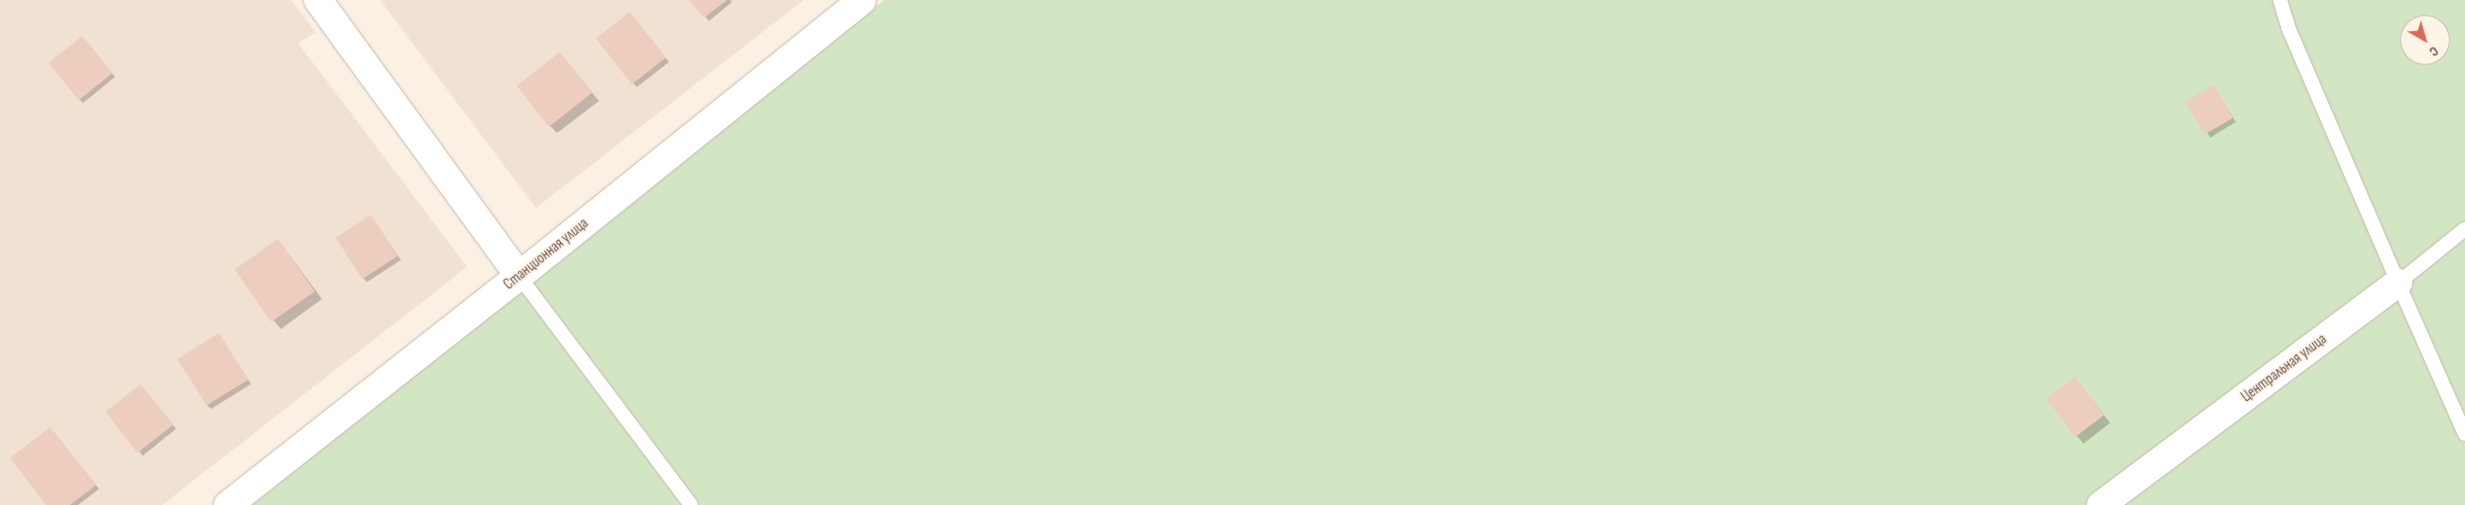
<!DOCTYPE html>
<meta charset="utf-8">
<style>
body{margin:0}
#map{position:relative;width:2465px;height:505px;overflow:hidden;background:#faf0e3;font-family:"Sofia Sans Condensed",sans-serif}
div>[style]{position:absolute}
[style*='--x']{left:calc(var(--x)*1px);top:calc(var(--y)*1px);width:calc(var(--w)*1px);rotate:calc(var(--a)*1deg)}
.residential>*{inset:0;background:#f1e1d2}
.green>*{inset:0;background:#d3e6c3}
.shadow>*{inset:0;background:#0003;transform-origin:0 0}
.building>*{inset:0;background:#edcdbd;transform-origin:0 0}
.roads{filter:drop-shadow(0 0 1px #cab7aa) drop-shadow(0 0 1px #cab7aa)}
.service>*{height:14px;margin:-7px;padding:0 7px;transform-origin:7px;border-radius:7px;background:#fff}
.minor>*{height:28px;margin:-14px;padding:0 14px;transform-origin:14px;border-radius:14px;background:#fff}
span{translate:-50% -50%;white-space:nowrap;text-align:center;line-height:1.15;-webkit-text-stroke:4px #fdf4e8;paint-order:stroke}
.street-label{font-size:15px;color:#70564b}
.north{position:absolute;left:2400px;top:15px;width:50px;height:50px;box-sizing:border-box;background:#fdf4e8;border:1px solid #c5b5a9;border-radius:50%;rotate:142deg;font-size:14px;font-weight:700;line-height:20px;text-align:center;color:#70564b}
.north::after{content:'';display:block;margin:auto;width:18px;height:22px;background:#db6951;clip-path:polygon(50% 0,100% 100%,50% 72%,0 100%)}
</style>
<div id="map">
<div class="residential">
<div style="clip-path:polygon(0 0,291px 0,316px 32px,298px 43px,467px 267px,162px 505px,0 505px)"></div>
<div style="clip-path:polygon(380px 0,804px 0,536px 208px)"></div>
</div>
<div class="green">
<div style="clip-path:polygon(evenodd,884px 0,2465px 0,2465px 505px,252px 505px,884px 0,2410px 25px,2440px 25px,2440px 55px,2410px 55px,2410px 25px)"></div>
</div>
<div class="shadow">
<div style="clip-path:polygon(691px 0,730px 0,732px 2px,709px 21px)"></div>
<div style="clip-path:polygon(633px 17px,669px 62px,637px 87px,633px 83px)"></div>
<div style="clip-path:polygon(86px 41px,115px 77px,83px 103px,79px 99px)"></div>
<div style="clip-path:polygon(560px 53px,599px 101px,557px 133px,550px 126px)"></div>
<div style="left:2214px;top:87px;width:41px;height:30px;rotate:58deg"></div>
<div style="clip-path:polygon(371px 217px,401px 260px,367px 282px,363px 278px)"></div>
<div style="clip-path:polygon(278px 240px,322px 299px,281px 329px,274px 321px)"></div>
<div style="clip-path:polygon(219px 335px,251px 384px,211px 409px,207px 405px)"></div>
<div style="left:2075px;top:378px;width:57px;height:34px;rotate:52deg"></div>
<div style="left:144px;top:389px;width:51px;height:43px;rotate:51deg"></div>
<div style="clip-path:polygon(50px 428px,99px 489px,78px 505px,48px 505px)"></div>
</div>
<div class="building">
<div style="clip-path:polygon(689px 0,727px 0,704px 18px)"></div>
<div style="left:630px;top:12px;width:58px;height:43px;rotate:52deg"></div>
<div style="left:82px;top:36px;width:48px;height:43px;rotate:51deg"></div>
<div style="left:560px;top:52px;width:52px;height:55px;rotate:52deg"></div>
<div style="left:2214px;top:85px;width:38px;height:33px;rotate:60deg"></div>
<div style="left:371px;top:215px;width:49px;height:42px;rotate:57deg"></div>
<div style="left:278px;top:239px;width:64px;height:53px;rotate:55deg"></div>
<div style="left:219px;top:333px;width:55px;height:49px;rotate:58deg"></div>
<div style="left:2075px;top:377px;width:48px;height:36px;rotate:53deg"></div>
<div style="left:141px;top:384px;width:52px;height:45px;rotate:52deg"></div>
<div style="clip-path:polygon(50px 427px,96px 485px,70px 505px,46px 505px,10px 458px)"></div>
</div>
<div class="roads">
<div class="service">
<div style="--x:2280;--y:0;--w:28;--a:73"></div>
<div style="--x:2288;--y:27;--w:279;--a:66.7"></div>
<div style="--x:2398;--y:283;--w:165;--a:66.1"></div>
<div style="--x:519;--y:276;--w:286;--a:53.1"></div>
<div style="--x:2398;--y:283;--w:86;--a:-38.9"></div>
</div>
<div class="minor">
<div style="--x:318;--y:0;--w:341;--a:53.9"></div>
<div style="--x:228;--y:505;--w:370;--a:-38.2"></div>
<div style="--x:519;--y:276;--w:440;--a:-38.8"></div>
<div style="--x:2101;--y:505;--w:371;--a:-36.8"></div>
</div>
</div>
<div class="street-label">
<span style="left:546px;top:254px;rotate:-39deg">Станционная улица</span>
<span style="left:2284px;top:368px;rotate:-37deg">Центральная улица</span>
</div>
<div class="north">С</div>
</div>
